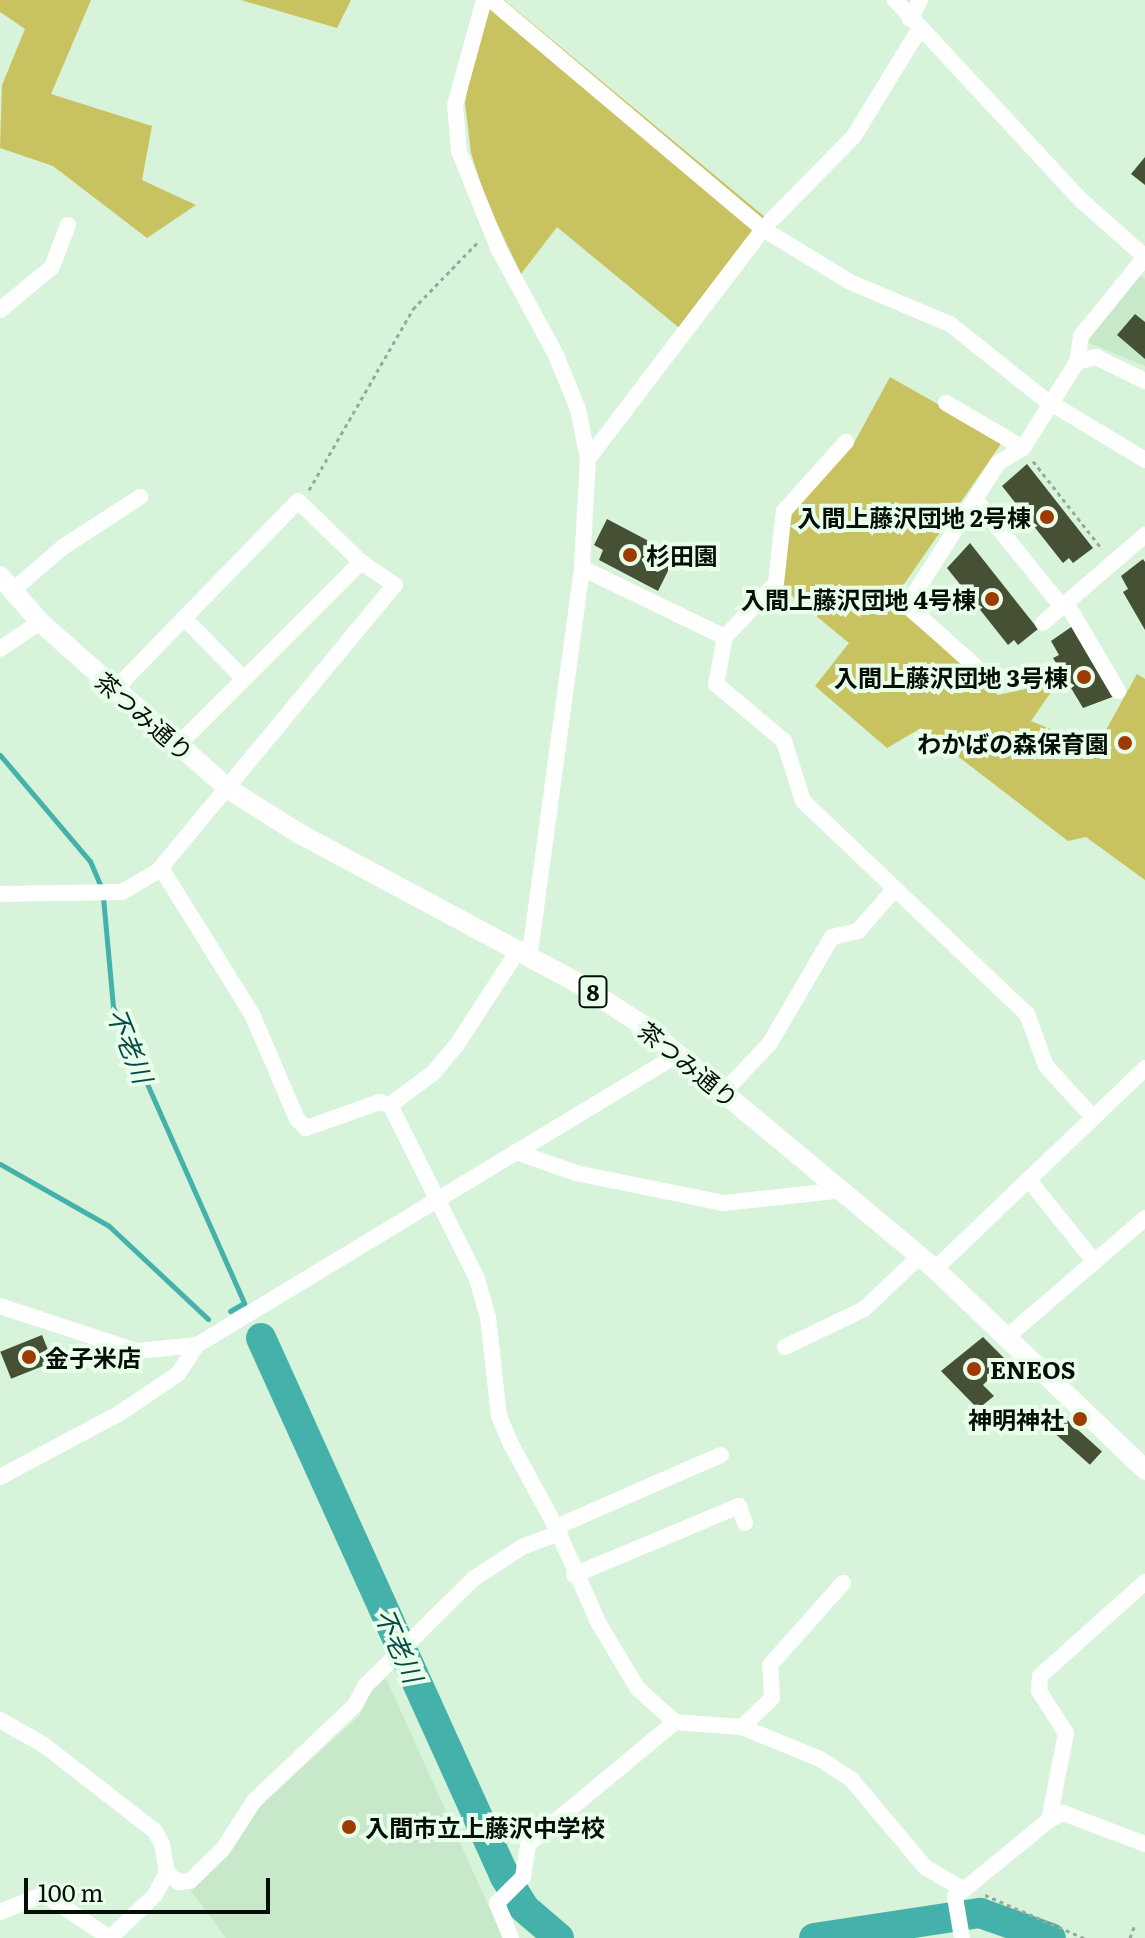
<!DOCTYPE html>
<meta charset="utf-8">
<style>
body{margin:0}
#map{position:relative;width:1145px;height:1938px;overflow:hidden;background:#d7f3d9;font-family:Literata,"Noto Sans JP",serif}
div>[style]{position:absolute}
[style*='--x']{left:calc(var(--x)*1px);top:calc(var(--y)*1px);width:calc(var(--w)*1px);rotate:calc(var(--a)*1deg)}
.built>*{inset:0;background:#c7e8c9}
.green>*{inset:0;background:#c9c260}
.stream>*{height:5px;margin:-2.5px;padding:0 2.5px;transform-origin:2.5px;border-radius:2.5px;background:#44b2aa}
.river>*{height:30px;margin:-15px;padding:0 15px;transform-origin:15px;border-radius:15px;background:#44b2aa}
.building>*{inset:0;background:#455035;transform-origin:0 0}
.path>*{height:3px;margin-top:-1.5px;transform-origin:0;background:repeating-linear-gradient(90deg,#95ab97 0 4px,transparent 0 8px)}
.minor>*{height:16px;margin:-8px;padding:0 8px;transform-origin:8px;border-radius:8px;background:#fff}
.major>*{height:20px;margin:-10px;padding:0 10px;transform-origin:10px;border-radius:10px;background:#fff}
.dots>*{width:22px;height:22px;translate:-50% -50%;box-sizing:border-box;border:4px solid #e8feea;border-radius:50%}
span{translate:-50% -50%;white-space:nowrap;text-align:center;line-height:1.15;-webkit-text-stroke:8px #e8feea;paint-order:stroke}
.shield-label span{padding:2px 6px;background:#e8feea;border:2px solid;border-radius:6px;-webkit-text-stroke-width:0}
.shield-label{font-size:22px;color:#060f07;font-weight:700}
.poi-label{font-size:24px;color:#060f07;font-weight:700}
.right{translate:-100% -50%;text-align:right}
.left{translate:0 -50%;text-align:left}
.street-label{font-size:24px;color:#060f07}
.water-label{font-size:26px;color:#064a46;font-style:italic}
.scale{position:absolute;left:24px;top:1878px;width:246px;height:36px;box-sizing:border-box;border:4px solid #060f07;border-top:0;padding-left:10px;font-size:24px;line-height:28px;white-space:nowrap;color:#060f07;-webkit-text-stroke:6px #e8feea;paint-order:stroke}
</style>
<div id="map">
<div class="built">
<div style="clip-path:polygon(1139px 274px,1145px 279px,1145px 366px,1085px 341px)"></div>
<div style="clip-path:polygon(386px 1678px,503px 1938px,226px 1938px,189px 1888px,258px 1808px,360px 1715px,366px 1696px)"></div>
</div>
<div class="green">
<div style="clip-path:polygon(0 0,91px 0,51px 94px,152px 126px,142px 180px,196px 205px,147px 238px,53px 166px,0 148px,2px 85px,25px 29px,0 12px)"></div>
<div style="clip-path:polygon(241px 0,351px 0,337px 28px)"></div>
<div style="clip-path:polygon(493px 0,504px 0,777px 227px,683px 331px,557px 227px,521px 274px,486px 200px,471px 153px,465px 103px,474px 51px)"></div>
<div style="clip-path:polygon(890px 377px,1003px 441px,891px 603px,998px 695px,1058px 682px,1031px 721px,1096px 748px,1137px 674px,1145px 679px,1145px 880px,1086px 837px,1068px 841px,921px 728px,887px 748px,815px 686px,849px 643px,781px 587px,789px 517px,854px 443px)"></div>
</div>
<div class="stream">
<div style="--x:0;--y:755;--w:139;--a:49.7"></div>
<div style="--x:90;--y:861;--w:28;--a:67"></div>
<div style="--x:103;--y:897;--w:110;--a:84.8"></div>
<div style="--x:113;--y:1007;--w:324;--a:66.1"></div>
<div style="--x:244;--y:1303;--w:16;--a:150"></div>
<div style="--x:0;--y:1164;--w:125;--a:29.6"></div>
<div style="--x:109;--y:1226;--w:136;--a:43.2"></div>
</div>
<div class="river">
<div style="--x:261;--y:1338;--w:592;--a:65.64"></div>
<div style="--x:505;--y:1877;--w:36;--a:58"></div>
<div style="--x:524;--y:1908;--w:46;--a:40.6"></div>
<div style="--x:814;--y:1938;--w:168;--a:-8.6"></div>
<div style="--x:980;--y:1913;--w:75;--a:19.4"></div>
</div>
<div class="building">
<div style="clip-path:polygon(1145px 157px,1145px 185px,1131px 174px)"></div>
<div style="clip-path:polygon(1135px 314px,1145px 322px,1145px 359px,1117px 335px)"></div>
<div style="clip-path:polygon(1027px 464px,1093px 548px,1073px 563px,1069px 558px,1063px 563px,1002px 486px)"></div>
<div style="clip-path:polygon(607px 519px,662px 548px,656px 560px,670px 567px,658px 591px,599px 560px,603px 550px,594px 545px)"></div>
<div style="clip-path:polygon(970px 543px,1038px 629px,1018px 645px,1014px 640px,1008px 645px,947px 568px)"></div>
<div style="clip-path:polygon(1143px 559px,1145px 562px,1145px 630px,1123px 592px,1128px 589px,1121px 576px)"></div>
<div style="clip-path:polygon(1074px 625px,1115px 696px,1083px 708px,1053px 658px,1059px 655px,1051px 641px)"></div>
<div style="left:42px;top:1335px;width:29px;height:45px;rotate:68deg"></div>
<div style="clip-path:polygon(983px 1337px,1007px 1361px,983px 1385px,994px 1396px,978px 1409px,941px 1371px)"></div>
<div style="left:1067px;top:1420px;width:47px;height:18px;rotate:42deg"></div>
</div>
<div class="path">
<div style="--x:1033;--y:461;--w:112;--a:51.9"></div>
<div style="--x:309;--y:490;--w:209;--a:-60.1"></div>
<div style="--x:413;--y:309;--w:95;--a:-45.9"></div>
<div style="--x:985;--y:1895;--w:108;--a:23.5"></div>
<div style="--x:1130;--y:1938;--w:12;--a:-70"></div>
</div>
<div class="minor">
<div style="--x:484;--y:0;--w:109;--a:105.4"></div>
<div style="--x:455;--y:105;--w:46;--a:85"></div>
<div style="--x:459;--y:151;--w:107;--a:68"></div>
<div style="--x:499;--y:250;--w:117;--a:61.5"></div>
<div style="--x:555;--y:353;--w:61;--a:67.7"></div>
<div style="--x:578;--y:409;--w:51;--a:78.7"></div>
<div style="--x:588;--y:459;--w:109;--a:93.2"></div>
<div style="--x:582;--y:568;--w:390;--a:97.7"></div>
<div style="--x:491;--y:0;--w:356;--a:40.1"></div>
<div style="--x:763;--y:229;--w:102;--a:31.3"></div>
<div style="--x:850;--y:282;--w:108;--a:22.8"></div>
<div style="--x:950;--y:324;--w:120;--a:38.6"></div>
<div style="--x:1044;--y:399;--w:118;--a:31.1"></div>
<div style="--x:895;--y:0;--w:275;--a:47.1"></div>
<div style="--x:1082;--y:201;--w:84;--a:41.6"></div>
<div style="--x:910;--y:19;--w:21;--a:-62"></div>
<div style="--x:0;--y:310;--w:67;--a:-39.6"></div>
<div style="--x:52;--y:267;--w:45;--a:-69.1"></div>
<div style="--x:1077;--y:362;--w:26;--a:-81"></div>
<div style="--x:1081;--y:336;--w:102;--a:-51"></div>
<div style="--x:946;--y:403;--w:89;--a:30.3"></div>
<div style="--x:1023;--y:448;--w:102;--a:-57.9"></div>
<div style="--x:1077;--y:362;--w:20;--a:-15"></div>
<div style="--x:1096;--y:357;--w:55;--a:26.1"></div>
<div style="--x:588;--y:459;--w:289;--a:-52.7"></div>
<div style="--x:763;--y:229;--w:130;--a:-45.6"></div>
<div style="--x:854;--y:136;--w:124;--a:-58.5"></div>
<div style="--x:975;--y:499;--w:139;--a:51.1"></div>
<div style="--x:582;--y:568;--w:159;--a:25.8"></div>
<div style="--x:725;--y:637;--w:48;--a:100.8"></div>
<div style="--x:716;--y:684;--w:89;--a:40"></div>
<div style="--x:784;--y:741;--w:63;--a:72.4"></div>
<div style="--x:803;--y:801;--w:309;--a:43.6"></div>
<div style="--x:1027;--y:1014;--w:55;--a:69.9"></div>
<div style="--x:1046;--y:1066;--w:68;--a:47.4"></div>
<div style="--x:12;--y:591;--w:67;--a:-40.8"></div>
<div style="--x:63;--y:547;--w:92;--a:-33"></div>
<div style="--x:1067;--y:604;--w:101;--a:59.6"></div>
<div style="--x:187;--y:621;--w:81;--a:45.5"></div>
<div style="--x:1043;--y:623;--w:135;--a:-40.8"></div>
<div style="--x:725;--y:637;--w:74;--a:-46.6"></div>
<div style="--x:776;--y:583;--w:72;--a:-83.7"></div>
<div style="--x:784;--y:511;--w:93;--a:-48.1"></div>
<div style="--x:0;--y:649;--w:48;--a:-34"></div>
<div style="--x:995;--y:684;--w:118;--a:-138.1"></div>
<div style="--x:907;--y:605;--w:169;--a:-57.3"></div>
<div style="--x:998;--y:463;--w:29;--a:-31"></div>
<div style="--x:178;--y:745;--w:259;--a:-45"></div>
<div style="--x:161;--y:868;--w:172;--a:58.1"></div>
<div style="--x:252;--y:1014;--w:114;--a:66.8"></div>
<div style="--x:297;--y:1119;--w:13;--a:45"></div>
<div style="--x:306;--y:1128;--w:78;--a:-19.4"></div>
<div style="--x:380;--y:1102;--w:10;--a:17"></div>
<div style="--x:390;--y:1105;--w:54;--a:-36.7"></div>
<div style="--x:433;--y:1073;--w:35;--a:-50"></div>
<div style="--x:456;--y:1046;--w:116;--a:-57"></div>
<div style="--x:0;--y:894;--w:122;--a:-0.9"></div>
<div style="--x:122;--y:892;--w:42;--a:-30.3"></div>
<div style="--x:158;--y:871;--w:371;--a:-50.4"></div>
<div style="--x:395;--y:585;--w:41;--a:-145.9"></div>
<div style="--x:361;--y:562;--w:88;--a:-135.9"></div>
<div style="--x:298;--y:501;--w:264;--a:134.2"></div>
<div style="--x:724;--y:1092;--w:67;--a:-46.8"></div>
<div style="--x:770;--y:1043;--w:123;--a:-59.7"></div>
<div style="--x:832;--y:937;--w:27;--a:-13"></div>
<div style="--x:858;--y:931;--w:53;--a:-48.8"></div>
<div style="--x:390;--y:1105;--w:195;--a:63.4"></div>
<div style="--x:477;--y:1279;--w:40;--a:74"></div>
<div style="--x:488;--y:1317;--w:100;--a:83.7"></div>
<div style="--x:499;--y:1416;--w:33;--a:67"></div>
<div style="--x:512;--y:1446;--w:92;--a:61.5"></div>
<div style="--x:556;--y:1527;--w:104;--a:66.1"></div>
<div style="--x:598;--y:1622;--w:78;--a:59.2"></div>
<div style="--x:638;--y:1689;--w:50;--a:41.7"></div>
<div style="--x:675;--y:1722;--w:67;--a:4.3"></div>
<div style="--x:742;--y:1727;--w:84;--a:22.3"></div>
<div style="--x:820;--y:1759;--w:37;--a:33"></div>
<div style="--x:851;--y:1779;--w:116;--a:49.9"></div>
<div style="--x:926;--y:1868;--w:43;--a:29.6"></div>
<div style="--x:516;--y:1152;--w:64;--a:19.3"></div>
<div style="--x:576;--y:1173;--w:151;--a:11.5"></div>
<div style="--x:724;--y:1203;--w:120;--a:-6.2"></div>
<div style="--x:1028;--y:1179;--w:105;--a:51.2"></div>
<div style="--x:935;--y:1269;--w:291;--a:-43.7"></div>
<div style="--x:0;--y:1306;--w:144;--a:18.2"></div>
<div style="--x:137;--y:1351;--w:60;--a:-5.7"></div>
<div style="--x:197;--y:1345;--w:561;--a:-31.14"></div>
<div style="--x:1008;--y:1336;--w:181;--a:-40.7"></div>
<div style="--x:785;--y:1347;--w:88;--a:-25.7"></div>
<div style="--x:864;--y:1309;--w:77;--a:-43.4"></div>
<div style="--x:0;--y:1477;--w:136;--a:-28.1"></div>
<div style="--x:120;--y:1413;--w:70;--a:-33.9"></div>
<div style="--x:178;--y:1374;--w:35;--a:-57"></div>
<div style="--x:556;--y:1527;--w:180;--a:-23.6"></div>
<div style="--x:574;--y:1575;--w:179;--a:-22.7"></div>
<div style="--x:739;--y:1506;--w:18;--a:71"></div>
<div style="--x:0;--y:1720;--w:51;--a:29.6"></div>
<div style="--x:44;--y:1745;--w:140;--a:37.8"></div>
<div style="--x:155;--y:1831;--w:15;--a:62"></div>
<div style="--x:162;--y:1844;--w:29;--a:80"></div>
<div style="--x:167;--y:1873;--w:25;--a:119"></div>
<div style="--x:155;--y:1895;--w:62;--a:136.3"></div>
<div style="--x:742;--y:1727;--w:42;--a:-44"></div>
<div style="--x:772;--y:1698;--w:33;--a:-93"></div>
<div style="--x:770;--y:1665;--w:110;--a:-48.3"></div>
<div style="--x:1049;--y:1820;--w:89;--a:-78.9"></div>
<div style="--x:1066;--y:1733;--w:50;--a:-122.7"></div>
<div style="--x:1039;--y:1691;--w:15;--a:-86"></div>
<div style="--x:1040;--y:1676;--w:141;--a:-41.8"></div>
<div style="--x:167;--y:1873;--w:15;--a:37"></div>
<div style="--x:179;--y:1882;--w:11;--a:-5"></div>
<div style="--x:190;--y:1881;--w:46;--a:-44.1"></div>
<div style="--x:223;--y:1849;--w:57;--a:-57.1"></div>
<div style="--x:254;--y:1801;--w:139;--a:-43.5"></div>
<div style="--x:355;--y:1705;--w:21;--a:-62"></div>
<div style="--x:365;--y:1686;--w:152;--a:-44.7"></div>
<div style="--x:473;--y:1579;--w:59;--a:-33.1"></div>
<div style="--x:522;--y:1547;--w:40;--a:-21"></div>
<div style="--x:0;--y:1912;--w:48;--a:-22.2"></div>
<div style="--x:44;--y:1894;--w:79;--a:33.7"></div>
<div style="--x:511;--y:1938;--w:38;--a:-112"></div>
<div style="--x:497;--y:1903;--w:37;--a:-45"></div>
<div style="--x:523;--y:1877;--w:33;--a:-81"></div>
<div style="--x:528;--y:1844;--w:191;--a:-39.7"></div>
<div style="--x:962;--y:1938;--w:42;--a:-99.7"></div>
<div style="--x:955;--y:1897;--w:122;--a:-39.3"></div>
<div style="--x:1049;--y:1820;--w:16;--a:-27"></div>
<div style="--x:1063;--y:1813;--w:88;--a:20.7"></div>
</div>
<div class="major">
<div style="--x:0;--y:576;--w:61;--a:49"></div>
<div style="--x:40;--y:622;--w:254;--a:41.5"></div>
<div style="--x:230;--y:790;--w:83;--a:32.2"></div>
<div style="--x:300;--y:834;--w:313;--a:28.2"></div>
<div style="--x:576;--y:982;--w:77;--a:32.9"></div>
<div style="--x:641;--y:1024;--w:383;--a:39.8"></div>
<div style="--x:935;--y:1269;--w:291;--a:43.7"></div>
</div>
<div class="dots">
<div style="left:1047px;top:517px;background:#9d3a00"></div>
<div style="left:630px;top:555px;background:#9d3a00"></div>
<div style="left:992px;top:599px;background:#9d3a00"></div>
<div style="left:1084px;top:677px;background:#9d3a00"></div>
<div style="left:1125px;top:743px;background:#9d3a00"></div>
<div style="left:29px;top:1357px;background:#9d3a00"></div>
<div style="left:974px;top:1369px;background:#9d3a00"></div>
<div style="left:1080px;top:1419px;background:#9d3a00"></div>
<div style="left:349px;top:1827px;background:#9d3a00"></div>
</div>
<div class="shield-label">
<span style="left:593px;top:992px">8</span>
</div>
<div class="poi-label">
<span class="right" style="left:1031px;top:517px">入間上藤沢団地 2号棟</span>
<span class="left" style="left:646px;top:555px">杉田園</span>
<span class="right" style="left:976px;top:599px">入間上藤沢団地 4号棟</span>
<span class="right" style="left:1068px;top:677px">入間上藤沢団地 3号棟</span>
<span class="right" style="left:1109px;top:743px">わかばの森保育園</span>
<span class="left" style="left:45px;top:1357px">金子米店</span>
<span class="left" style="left:990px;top:1369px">ENEOS</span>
<span class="right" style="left:1064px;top:1419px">神明神社</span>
<span class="left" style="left:365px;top:1827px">入間市立上藤沢中学校</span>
</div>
<div class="street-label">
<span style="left:145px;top:716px;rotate:41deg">茶つみ通り</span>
<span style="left:689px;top:1064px;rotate:39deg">茶つみ通り</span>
</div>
<div class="water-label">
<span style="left:131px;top:1045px;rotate:68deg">不老川</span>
<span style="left:400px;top:1645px;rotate:66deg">不老川</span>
</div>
<div class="scale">100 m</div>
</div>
